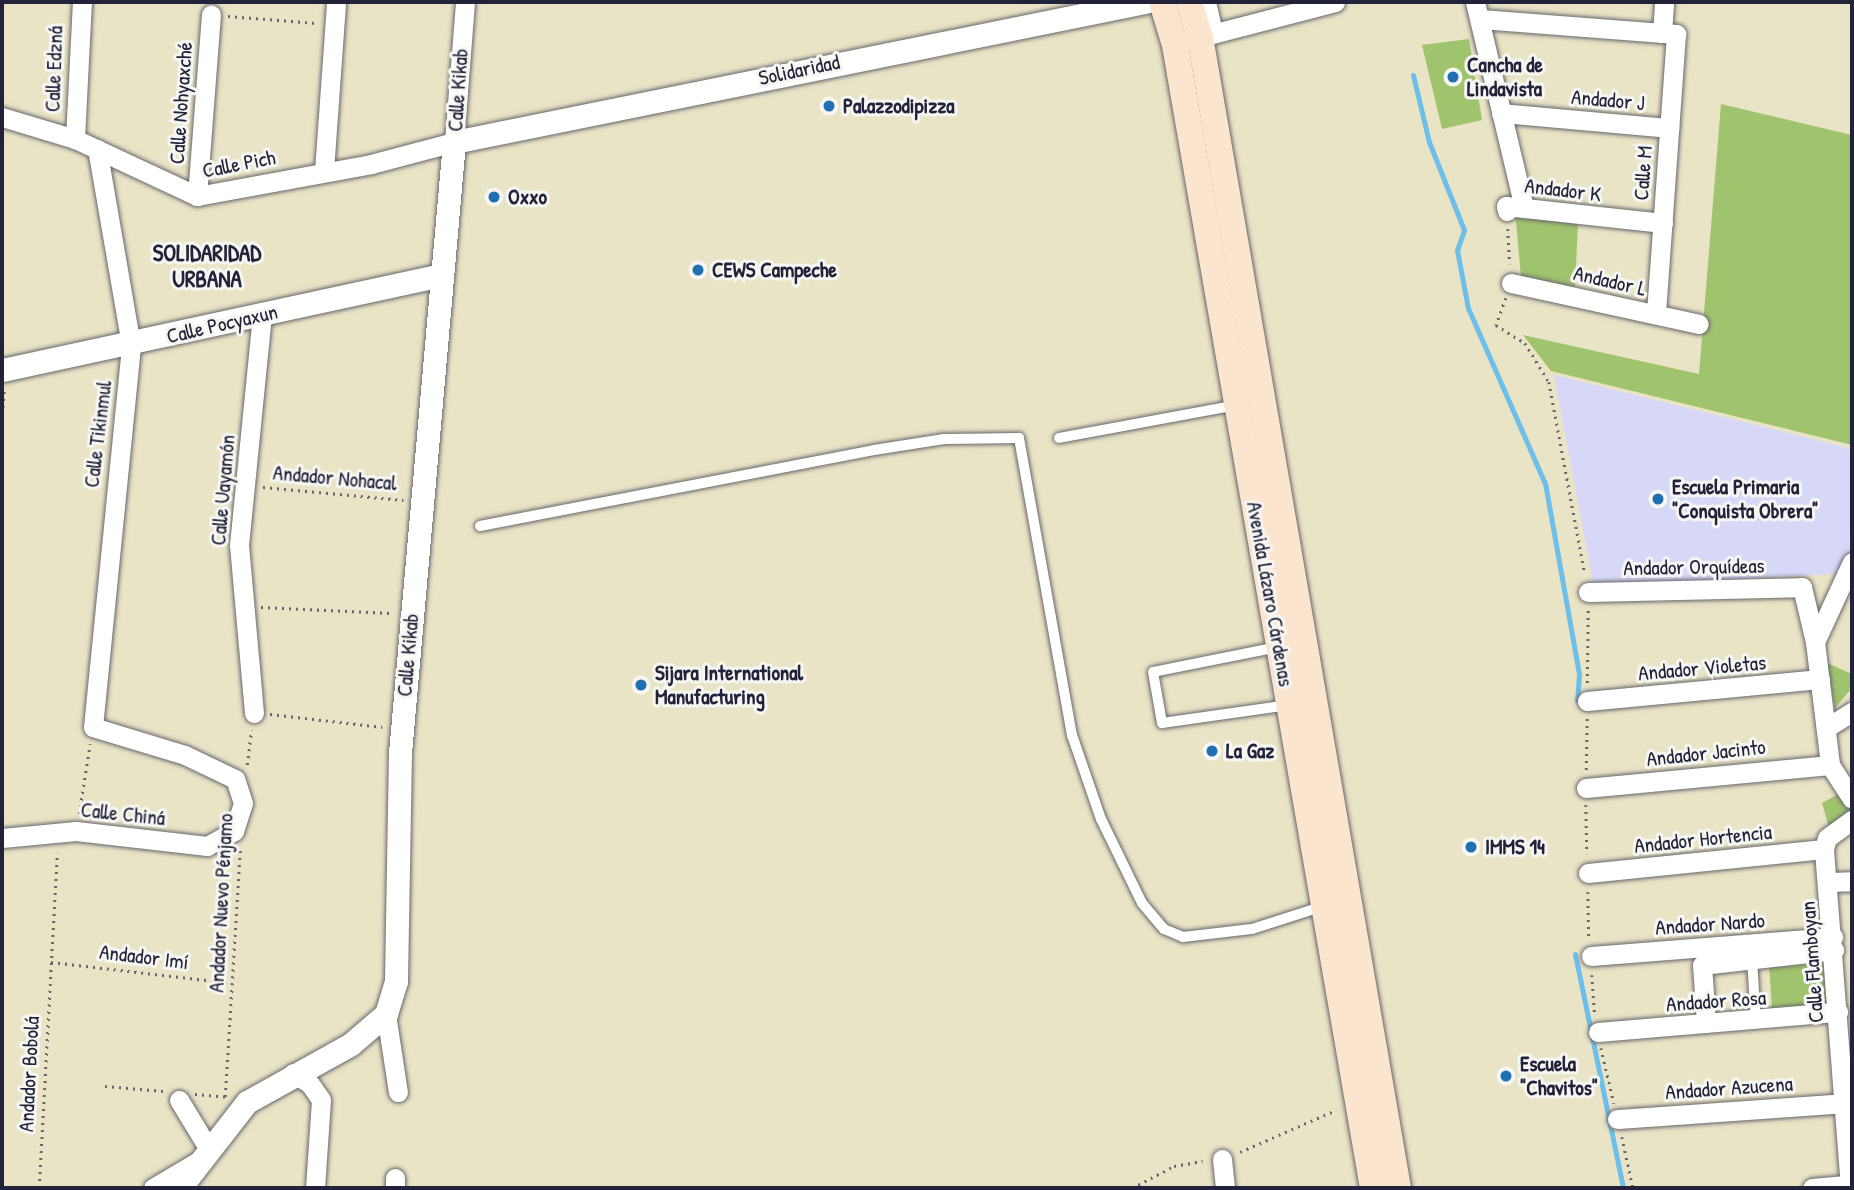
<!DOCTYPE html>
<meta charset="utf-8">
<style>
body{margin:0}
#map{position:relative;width:1854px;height:1190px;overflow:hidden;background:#eae4c6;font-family:"Patrick Hand",sans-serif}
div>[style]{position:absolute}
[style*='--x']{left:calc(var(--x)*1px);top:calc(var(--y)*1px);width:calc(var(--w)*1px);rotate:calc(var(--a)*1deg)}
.built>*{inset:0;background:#d7d7f8}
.green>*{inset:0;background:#a0c46e;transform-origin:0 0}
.stream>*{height:5px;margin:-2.5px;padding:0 2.5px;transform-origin:2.5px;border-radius:2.5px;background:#6dbfe9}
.path>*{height:2.5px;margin-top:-1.25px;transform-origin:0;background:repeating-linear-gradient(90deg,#68666c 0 2px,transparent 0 7px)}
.roads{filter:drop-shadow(0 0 2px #68666c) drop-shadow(0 0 2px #68666c)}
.service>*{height:10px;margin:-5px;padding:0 5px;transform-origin:5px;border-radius:5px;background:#fff}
.minor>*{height:19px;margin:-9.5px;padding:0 9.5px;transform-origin:9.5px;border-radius:9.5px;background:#fff}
.tertiary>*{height:23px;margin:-11.5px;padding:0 11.5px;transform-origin:11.5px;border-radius:11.5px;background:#fff}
.secondary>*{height:26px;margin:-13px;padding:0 13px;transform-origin:13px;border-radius:13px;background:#fce5cf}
.dots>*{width:19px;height:19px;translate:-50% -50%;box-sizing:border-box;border:4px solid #f6f6f2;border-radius:50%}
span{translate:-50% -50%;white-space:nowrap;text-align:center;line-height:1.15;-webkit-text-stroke:6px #f6f6f2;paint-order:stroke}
.poi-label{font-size:21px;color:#22223b;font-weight:700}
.left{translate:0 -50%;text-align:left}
.street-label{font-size:21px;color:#22223b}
.neighbourhood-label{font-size:23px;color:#22223b;font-weight:700}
.frame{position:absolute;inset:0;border:4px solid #22223b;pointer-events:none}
</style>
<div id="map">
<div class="built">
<div style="clip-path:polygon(1554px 375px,1852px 449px,1849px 573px,1594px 587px)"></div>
</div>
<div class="green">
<div style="clip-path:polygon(1469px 39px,1482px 120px,1442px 129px,1422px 45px)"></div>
<div style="clip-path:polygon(1721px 104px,1852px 135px,1852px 445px,1551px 371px,1523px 335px,1699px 374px)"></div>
<div style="clip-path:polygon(1515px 211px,1578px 224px,1575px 287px,1521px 277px)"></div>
<div style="clip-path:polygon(1827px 663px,1852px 674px,1852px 688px,1835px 708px)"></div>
<div style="clip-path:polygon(1842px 792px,1852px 813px,1829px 828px,1822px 803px)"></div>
<div style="left:1835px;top:963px;width:49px;height:66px;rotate:86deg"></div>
</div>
<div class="stream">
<div style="--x:1413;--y:75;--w:69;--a:76.6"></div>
<div style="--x:1429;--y:142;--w:95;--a:68.3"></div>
<div style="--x:1464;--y:230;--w:21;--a:109"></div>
<div style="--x:1457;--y:250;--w:59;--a:79.3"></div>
<div style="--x:1468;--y:308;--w:191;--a:66.3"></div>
<div style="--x:1545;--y:483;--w:194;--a:79.9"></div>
<div style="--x:1579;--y:674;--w:26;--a:94"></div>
<div style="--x:1575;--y:954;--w:239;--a:78.4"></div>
</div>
<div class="path">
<div style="--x:228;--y:16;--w:88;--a:4.5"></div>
<div style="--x:1508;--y:229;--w:35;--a:87"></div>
<div style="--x:1506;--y:298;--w:29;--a:110"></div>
<div style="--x:1496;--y:325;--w:34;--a:32"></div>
<div style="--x:1525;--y:343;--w:46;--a:58.4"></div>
<div style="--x:1549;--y:382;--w:195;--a:79.4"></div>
<div style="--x:2;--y:415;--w:25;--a:-85"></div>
<div style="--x:263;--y:487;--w:141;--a:5.3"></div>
<div style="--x:261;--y:607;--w:130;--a:2.6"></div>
<div style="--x:1587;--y:683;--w:74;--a:-89.2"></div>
<div style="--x:270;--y:714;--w:113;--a:6.6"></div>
<div style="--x:247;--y:765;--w:35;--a:-83"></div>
<div style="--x:1586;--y:770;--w:53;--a:-88.9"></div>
<div style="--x:1586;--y:805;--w:49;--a:88.8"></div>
<div style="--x:79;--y:814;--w:71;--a:-81.1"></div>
<div style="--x:1588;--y:892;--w:46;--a:88.8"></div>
<div style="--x:51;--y:962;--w:182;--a:6.6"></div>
<div style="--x:1592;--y:975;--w:39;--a:86"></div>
<div style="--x:1601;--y:1048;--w:57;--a:76.7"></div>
<div style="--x:105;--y:1086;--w:59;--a:4.8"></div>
<div style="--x:195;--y:1094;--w:32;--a:5"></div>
<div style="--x:225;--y:1097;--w:248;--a:-86.5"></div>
<div style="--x:1622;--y:1137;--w:52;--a:77.8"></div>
<div style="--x:1240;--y:1152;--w:105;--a:-23.6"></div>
<div style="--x:39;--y:1188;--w:336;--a:-86.9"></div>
<div style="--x:1132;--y:1188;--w:47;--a:-27.6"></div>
<div style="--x:1174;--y:1166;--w:29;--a:-10"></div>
</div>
<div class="roads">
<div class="service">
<div style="--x:1059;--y:438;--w:181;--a:-10.5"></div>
<div style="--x:480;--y:526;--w:401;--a:-10.9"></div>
<div style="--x:874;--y:450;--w:71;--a:-8.9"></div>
<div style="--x:944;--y:439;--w:75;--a:-0.8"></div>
<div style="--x:1019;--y:438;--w:302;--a:79.9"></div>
<div style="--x:1072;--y:735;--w:89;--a:71"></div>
<div style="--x:1101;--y:819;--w:93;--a:64"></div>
<div style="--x:1142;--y:903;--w:34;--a:50"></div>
<div style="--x:1164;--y:929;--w:21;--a:23"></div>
<div style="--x:1183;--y:937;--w:69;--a:-6.6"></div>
<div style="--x:1252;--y:929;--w:72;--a:-17.7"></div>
<div style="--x:1278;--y:647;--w:127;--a:168.7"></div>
<div style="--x:1153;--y:672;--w:52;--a:80"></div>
<div style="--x:1162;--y:723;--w:128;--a:-8.1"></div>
<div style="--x:1752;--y:959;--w:63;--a:86.4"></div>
</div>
<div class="minor">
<div style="--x:1206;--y:2;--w:32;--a:77"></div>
<div style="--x:1475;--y:2;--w:212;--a:76.6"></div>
<div style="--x:1480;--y:19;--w:197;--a:4.4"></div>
<div style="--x:1676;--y:34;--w:281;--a:94.1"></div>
<div style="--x:1662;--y:33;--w:31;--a:-86"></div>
<div style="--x:1189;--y:40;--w:151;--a:-14.6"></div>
<div style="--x:1501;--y:113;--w:169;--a:5.1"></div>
<div style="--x:2;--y:117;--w:76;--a:16.8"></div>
<div style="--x:75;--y:139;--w:135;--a:25"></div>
<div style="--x:197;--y:196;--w:177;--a:-10.4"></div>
<div style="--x:371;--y:164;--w:86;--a:-14.8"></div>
<div style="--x:454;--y:142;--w:140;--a:-85.5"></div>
<div style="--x:75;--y:139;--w:137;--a:-87.1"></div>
<div style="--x:324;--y:171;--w:169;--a:-85.9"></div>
<div style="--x:197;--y:196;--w:182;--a:-85.6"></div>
<div style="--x:1507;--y:211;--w:5;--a:-101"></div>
<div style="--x:1506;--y:206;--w:158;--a:6.2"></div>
<div style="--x:1511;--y:283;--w:192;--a:12.3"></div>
<div style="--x:1588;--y:592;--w:214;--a:-1.3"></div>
<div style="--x:1802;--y:587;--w:57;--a:76.7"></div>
<div style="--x:1815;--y:642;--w:124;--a:83"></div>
<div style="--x:1830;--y:765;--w:40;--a:57.1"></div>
<div style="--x:1815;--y:642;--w:88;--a:-65.2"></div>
<div style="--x:1587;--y:701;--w:234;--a:-5.4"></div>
<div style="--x:254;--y:713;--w:169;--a:-95.1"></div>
<div style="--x:239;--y:545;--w:232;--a:-84.3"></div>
<div style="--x:1826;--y:728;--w:31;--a:-32"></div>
<div style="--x:1586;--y:788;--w:245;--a:-5.4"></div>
<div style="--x:2;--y:838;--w:74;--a:-5.4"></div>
<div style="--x:76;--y:831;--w:132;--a:6.5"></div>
<div style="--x:207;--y:846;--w:31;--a:-29"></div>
<div style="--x:234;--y:831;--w:29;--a:-72"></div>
<div style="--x:243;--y:803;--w:25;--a:-108"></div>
<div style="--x:235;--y:779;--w:55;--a:-154.4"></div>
<div style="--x:185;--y:755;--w:96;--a:-163.1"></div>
<div style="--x:93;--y:727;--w:384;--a:-84.3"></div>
<div style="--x:131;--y:345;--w:199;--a:-99.8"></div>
<div style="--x:1588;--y:873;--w:237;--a:-5.8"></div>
<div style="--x:1829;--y:882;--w:23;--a:-2"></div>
<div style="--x:1591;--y:956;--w:243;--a:-4.5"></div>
<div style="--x:386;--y:1014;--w:79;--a:81.3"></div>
<div style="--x:1706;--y:1023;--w:58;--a:-93.9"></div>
<div style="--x:1702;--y:965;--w:133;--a:-6.5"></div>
<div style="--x:1598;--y:1032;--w:241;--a:-4.8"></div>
<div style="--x:293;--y:1073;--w:20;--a:33"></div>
<div style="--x:310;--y:1084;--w:19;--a:55"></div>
<div style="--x:321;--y:1100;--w:88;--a:93.9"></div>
<div style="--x:179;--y:1100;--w:60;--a:58.7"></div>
<div style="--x:1617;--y:1119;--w:228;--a:-4"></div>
<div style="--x:1222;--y:1159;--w:29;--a:84"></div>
<div style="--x:153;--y:1188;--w:51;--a:-30.6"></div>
<div style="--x:395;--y:1188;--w:10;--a:-90"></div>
<div style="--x:1812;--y:1188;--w:37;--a:-5"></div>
<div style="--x:1850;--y:1188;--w:340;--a:-94.4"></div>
<div style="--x:1824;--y:849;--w:11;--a:-75"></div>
<div style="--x:1827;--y:838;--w:31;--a:-36"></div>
</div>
<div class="tertiary">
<div style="--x:2;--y:370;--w:450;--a:-12.2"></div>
<div style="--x:180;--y:1188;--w:109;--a:-52.1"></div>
<div style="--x:247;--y:1102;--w:119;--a:-29.1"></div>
<div style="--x:351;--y:1044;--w:46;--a:-40.6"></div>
<div style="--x:386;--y:1014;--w:34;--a:-73"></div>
<div style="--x:396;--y:981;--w:228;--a:-89"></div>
<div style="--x:400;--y:753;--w:613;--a:-84.95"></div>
<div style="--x:454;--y:142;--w:705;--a:-11.45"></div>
</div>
<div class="secondary">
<div style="--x:1162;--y:2;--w:45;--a:73.2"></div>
<div style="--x:1175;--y:45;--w:1160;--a:80.17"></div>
<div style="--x:1189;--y:2;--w:37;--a:73"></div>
<div style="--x:1200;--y:37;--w:1168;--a:80.24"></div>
</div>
</div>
<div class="dots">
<div style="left:1453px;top:77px;background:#1f6fb2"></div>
<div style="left:829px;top:106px;background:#1f6fb2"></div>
<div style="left:494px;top:197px;background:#1f6fb2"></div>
<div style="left:698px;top:270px;background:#1f6fb2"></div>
<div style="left:1658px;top:499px;background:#1f6fb2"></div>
<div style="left:641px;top:685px;background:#1f6fb2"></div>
<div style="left:1212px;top:751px;background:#1f6fb2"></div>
<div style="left:1471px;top:847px;background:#1f6fb2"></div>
<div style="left:1506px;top:1076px;background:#1f6fb2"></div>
</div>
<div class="poi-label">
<span class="left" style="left:1467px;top:77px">Cancha de<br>Lindavista</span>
<span class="left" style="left:843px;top:106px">Palazzodipizza</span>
<span class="left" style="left:508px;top:197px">Oxxo</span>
<span class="left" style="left:712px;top:270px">CEWS Campeche</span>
<span class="left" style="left:1672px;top:499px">Escuela Primaria<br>"Conquista Obrera"</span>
<span class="left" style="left:655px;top:685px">Sijara International<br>Manufacturing</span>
<span class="left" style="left:1226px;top:751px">La Gaz</span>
<span class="left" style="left:1485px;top:847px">IMMS 14</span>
<span class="left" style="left:1520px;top:1076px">Escuela<br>"Chavitos"</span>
</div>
<div class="street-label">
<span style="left:54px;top:69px;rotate:-88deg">Calle Edzná</span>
<span style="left:799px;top:70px;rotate:-12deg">Solidaridad</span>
<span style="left:458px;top:90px;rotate:-86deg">Calle Kikab</span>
<span style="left:1608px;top:100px;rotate:5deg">Andador J</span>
<span style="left:181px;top:103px;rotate:-86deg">Calle Nohyaxché</span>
<span style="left:239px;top:164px;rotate:-11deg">Calle Pich</span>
<span style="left:1643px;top:173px;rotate:-86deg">Calle M</span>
<span style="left:1563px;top:190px;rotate:7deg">Andador K</span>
<span style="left:1610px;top:281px;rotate:13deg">Andador L</span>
<span style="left:222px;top:324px;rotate:-13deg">Calle Pocyaxun</span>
<span style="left:98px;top:434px;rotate:-83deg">Calle Tikinmul</span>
<span style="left:335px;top:478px;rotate:5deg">Andador Nohacal</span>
<span style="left:223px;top:490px;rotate:-85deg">Calle Uayamón</span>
<span style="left:1694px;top:567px;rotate:-1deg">Andador Orquídeas</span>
<span style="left:1270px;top:594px;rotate:80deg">Avenida Lázaro Cárdenas</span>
<span style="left:408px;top:655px;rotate:-85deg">Calle Kikab</span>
<span style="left:1702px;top:668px;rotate:-5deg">Andador Violetas</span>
<span style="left:1706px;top:753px;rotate:-6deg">Andador Jacinto</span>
<span style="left:123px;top:814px;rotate:6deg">Calle Chiná</span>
<span style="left:1703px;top:839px;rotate:-6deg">Andador Hortencia</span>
<span style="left:221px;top:903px;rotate:-87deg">Andador Nuevo Pénjamo</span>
<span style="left:1710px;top:924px;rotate:-4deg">Andador Nardo</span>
<span style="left:144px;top:957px;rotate:7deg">Andador Imí</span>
<span style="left:1812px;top:962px;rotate:-94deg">Calle Flamboyan</span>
<span style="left:1716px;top:1001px;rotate:-4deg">Andador Rosa</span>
<span style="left:29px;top:1074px;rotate:-87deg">Andador Bobolá</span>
<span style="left:1729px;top:1088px;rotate:-4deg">Andador Azucena</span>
</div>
<div class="neighbourhood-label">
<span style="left:207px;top:266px">SOLIDARIDAD<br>URBANA</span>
</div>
<div class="frame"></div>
</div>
